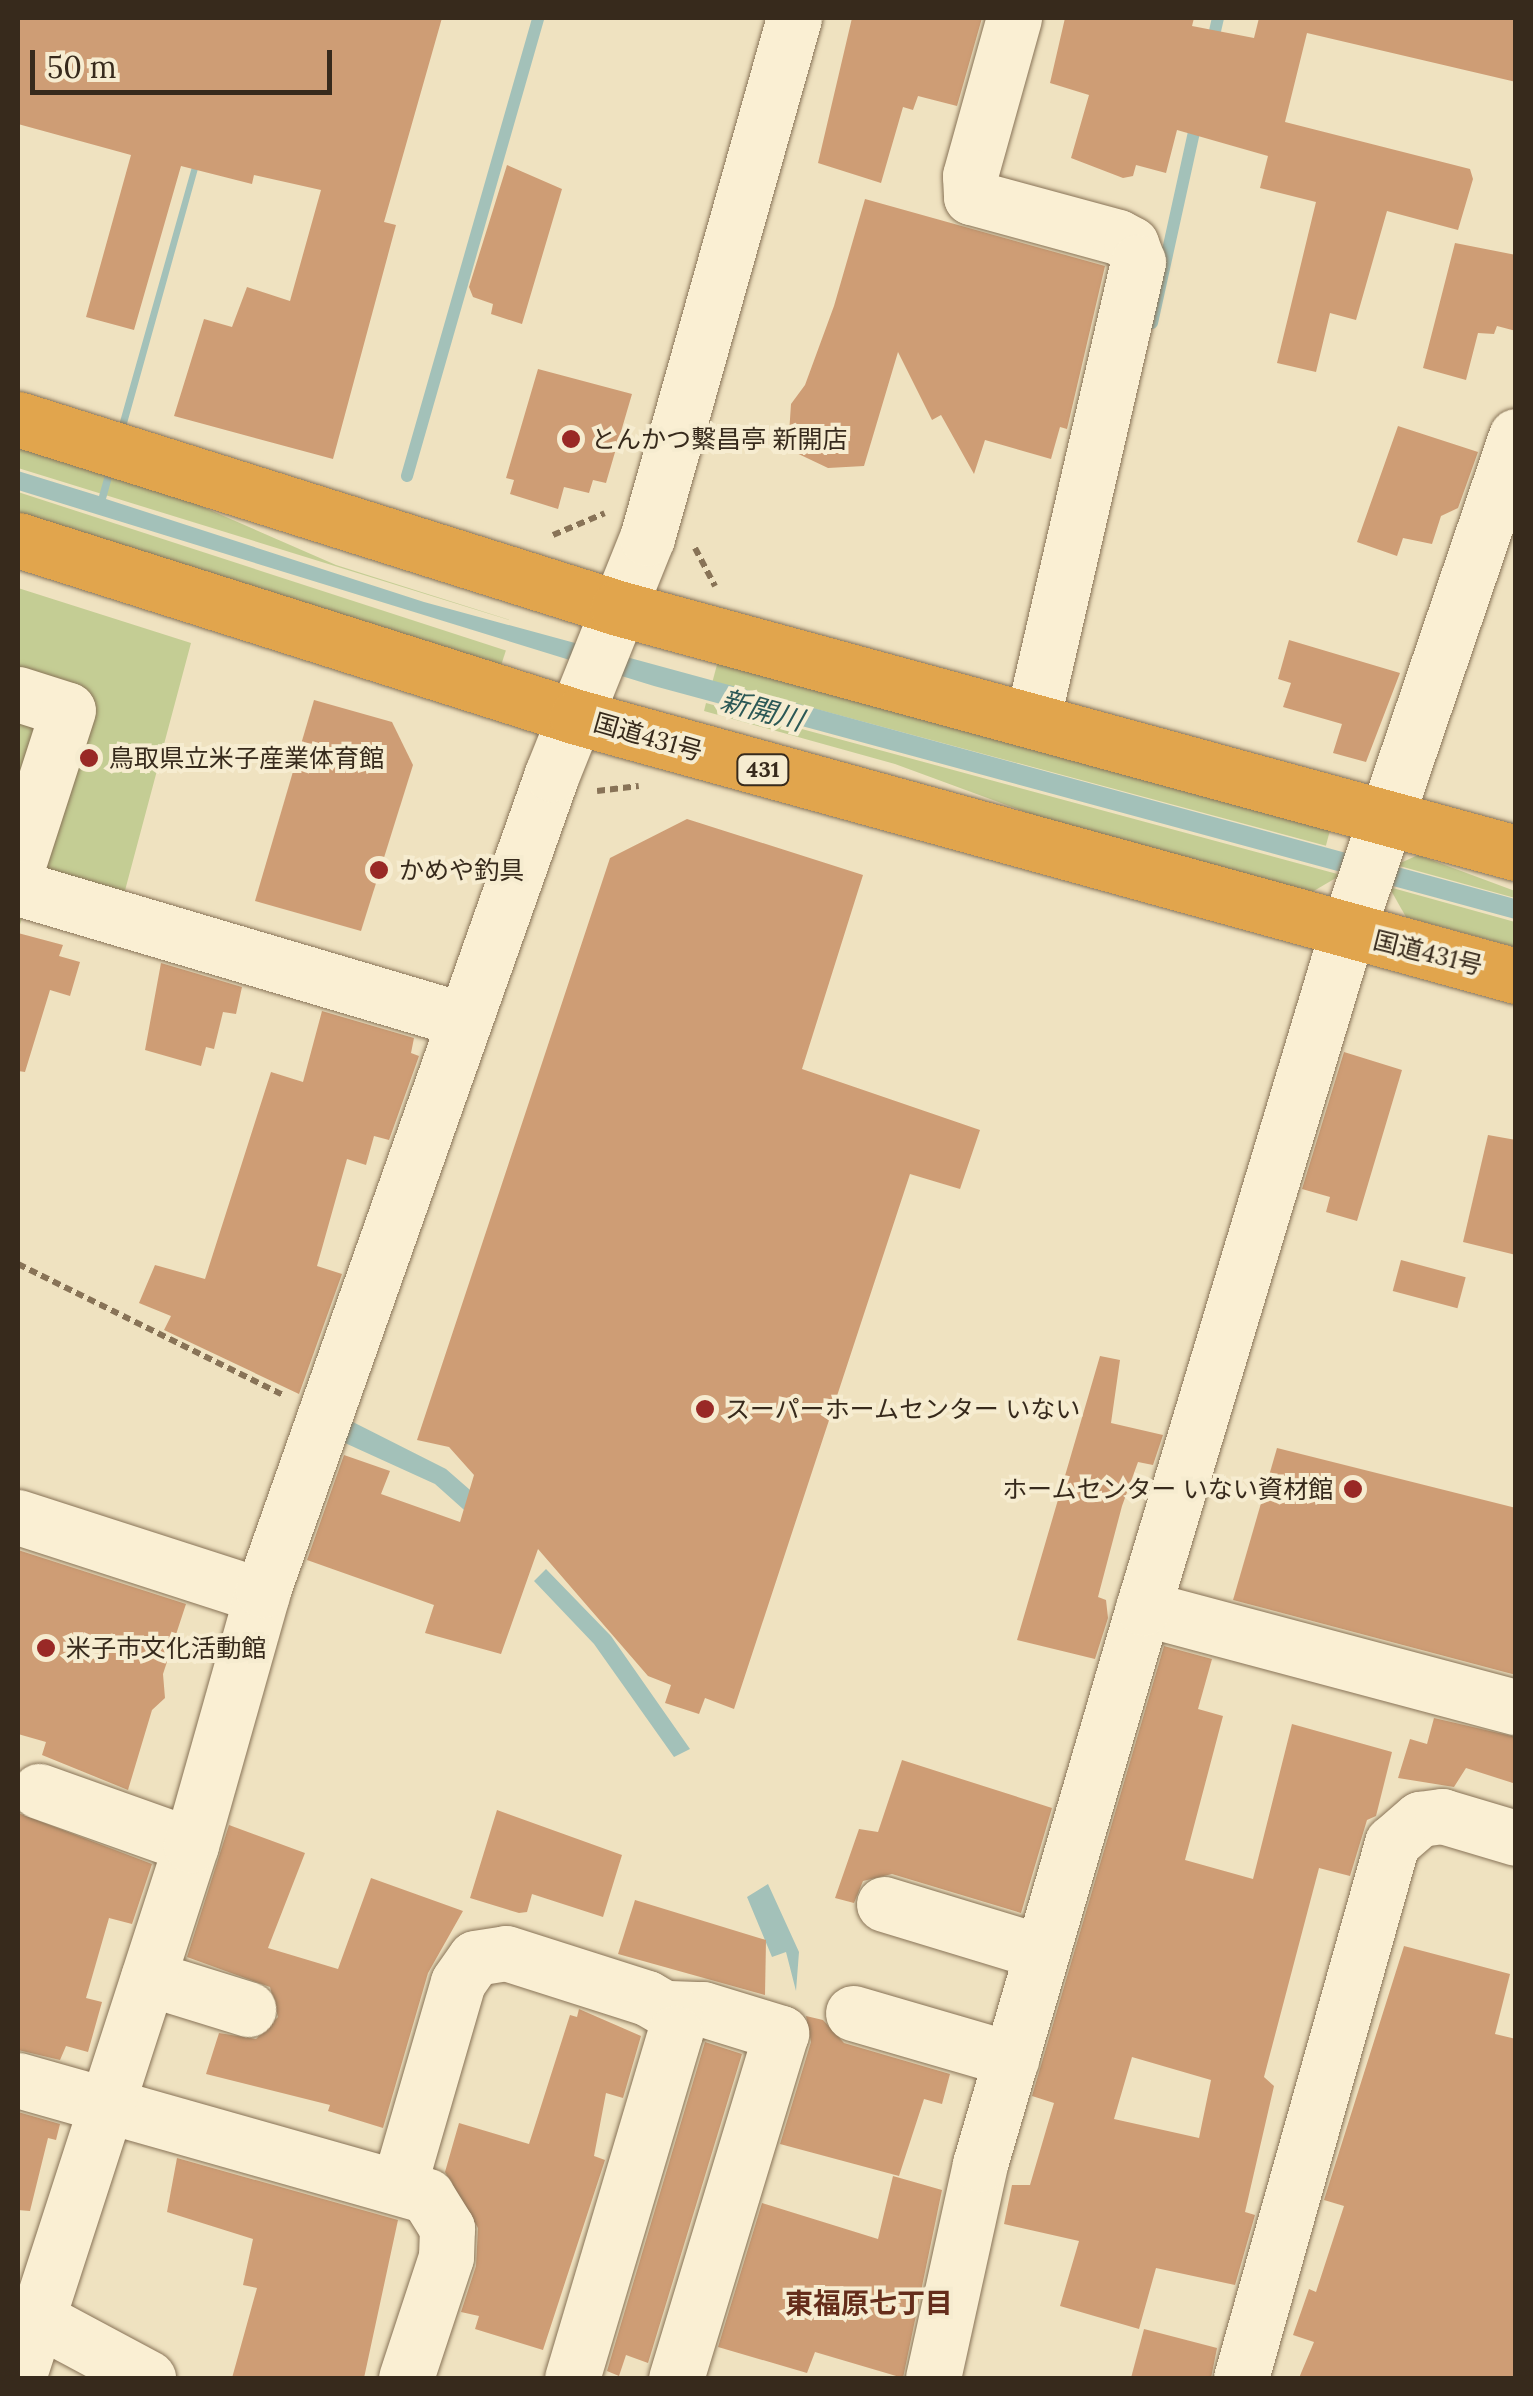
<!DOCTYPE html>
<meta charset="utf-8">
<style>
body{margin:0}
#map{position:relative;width:1533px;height:2396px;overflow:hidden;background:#efe2c0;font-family:Lora,"Noto Sans JP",serif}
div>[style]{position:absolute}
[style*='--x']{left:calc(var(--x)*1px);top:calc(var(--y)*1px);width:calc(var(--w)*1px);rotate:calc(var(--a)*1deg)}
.green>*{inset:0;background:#c4cd94;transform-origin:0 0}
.water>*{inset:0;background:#a3c1b9}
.stream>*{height:12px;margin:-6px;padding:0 6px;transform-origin:6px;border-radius:6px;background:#a3c1b9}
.building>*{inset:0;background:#ce9d75;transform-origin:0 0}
.path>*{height:6px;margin-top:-3px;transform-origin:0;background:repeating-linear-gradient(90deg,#887357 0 8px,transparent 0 13px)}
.roads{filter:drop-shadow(0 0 2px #887357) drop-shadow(0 0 2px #887357)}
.minor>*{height:55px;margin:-27.5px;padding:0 27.5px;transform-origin:27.5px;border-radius:27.5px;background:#faefd3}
.highway>*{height:55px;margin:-27.5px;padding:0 27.5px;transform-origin:27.5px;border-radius:27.5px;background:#e1a54d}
.dots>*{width:28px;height:28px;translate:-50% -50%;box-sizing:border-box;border:5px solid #f6ecd0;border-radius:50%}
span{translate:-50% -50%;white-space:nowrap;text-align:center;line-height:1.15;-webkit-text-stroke:8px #f6ecd0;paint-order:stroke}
.shield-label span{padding:2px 8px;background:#f6ecd0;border:2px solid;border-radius:8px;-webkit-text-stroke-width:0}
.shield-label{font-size:22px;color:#372a1c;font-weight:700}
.poi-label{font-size:25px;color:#372a1c}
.left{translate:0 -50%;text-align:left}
.right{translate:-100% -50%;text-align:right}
.street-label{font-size:25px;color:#372a1c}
.water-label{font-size:28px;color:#2b5856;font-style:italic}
.neighbourhood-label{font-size:28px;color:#652d1b;font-weight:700}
.frame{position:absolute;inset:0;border:20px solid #372a1c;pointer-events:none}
.scale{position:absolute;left:30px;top:50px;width:302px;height:45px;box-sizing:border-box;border:5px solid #372a1c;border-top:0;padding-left:12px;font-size:30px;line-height:35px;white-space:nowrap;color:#372a1c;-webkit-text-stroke:8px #f6ecd0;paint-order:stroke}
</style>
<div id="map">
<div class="green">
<div style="clip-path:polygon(18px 445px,171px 493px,336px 565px,516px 622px,18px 468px)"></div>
<div style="left:18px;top:492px;width:513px;height:25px;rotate:18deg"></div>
<div style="clip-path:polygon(18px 588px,191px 643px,123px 898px,23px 915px,18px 931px)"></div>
<div style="left:718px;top:661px;width:635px;height:21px;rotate:15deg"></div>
<div style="clip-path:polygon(706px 703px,1341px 875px,1312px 892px,1058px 824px,895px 764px,704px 711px)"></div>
<div style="clip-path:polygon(1418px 855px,1515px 891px,1515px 898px,1396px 865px)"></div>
<div style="clip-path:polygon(1389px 887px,1515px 922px,1515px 947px,1406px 917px)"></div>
</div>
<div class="water">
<div style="clip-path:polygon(234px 18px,240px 18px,106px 499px,424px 602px,1515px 899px,1515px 919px,654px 686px,18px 490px,18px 471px,99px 496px)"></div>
<div style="clip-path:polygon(341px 1416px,446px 1469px,485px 1503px,472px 1517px,435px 1484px,334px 1438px)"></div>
<div style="clip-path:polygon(546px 1569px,611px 1636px,690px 1749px,674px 1757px,594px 1644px,534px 1581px)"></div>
<div style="clip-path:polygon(768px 1884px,799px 1952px,796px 1991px,786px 1952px,772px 1957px,747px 1897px)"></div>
</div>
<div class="stream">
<div style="--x:1212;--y:44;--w:27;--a:-77"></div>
<div style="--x:1152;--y:323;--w:210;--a:-77.6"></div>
<div style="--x:407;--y:476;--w:476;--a:-74"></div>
</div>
<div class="building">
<div style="clip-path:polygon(18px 18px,442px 18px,384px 222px,396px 225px,333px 459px,174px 416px,204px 319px,232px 327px,247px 287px,290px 301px,321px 190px,254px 175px,252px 184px,181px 166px,134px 330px,86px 317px,131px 155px,18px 124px)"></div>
<div style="clip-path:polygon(852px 18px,982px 18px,957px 106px,918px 96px,913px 110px,903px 107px,881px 183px,818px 163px)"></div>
<div style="clip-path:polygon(1065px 18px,1194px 18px,1192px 26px,1254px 38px,1259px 18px,1516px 18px,1516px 82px,1307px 33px,1285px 122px,1470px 169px,1473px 179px,1458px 230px,1387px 211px,1356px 320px,1330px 313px,1316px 372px,1277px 363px,1316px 202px,1260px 188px,1268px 156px,1177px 130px,1166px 173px,1136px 165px,1133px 176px,1123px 178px,1071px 158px,1089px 95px,1050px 83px)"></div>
<div style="clip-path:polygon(507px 165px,562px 189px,522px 324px,491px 314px,493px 304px,473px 297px,469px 287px)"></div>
<div style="clip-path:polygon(865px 199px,1105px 266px,1067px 429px,1060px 427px,1051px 459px,985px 440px,974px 474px,941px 415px,932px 420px,898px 352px,864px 466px,828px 468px,788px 449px,791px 404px,805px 385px,834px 306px)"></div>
<div style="clip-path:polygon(1455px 243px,1516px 255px,1516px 331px,1497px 326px,1494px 334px,1478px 333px,1466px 380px,1423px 368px)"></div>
<div style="clip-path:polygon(538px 369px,632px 394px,606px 483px,593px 480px,589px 493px,564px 487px,558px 509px,510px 494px,514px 480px,506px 478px)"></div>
<div style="clip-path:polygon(1398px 426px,1478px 452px,1458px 508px,1441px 516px,1432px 544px,1403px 538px,1397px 556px,1357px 542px)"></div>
<div style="clip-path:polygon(1289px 640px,1400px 673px,1366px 762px,1333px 753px,1342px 724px,1283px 707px,1291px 683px,1278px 679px)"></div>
<div style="clip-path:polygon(314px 700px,392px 722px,413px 765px,361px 931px,255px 901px)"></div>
<div style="clip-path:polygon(687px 819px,863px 875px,802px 1069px,980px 1130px,960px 1189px,910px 1174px,734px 1709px,705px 1698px,699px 1714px,665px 1703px,671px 1685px,648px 1676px,538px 1549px,501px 1654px,425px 1633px,434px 1605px,307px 1560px,344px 1455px,390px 1471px,381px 1494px,460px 1522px,474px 1475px,449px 1447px,417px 1440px,610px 858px)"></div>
<div style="clip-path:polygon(18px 933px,63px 945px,59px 956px,80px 962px,70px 996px,50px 990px,25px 1072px,18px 1071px)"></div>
<div style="clip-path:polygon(161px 963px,242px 987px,236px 1014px,223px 1012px,214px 1049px,206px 1047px,201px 1066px,145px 1050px)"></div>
<div style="clip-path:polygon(322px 1011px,414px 1038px,411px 1053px,419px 1056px,389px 1140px,374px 1136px,366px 1165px,347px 1159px,317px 1266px,342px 1274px,299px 1394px,164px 1330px,171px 1316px,139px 1303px,155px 1265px,205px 1279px,271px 1072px,303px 1082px)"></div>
<div style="clip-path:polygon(1344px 1052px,1402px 1070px,1357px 1221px,1326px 1212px,1330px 1197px,1302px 1189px)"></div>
<div style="clip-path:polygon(1488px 1135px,1516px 1140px,1516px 1255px,1463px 1242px)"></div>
<div style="left:1401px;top:1260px;width:67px;height:32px;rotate:15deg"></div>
<div style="clip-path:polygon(1100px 1356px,1120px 1360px,1111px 1423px,1163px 1435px,1153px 1465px,1138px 1462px,1122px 1506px,1098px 1597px,1106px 1600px,1108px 1618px,1095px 1659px,1017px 1640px)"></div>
<div style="clip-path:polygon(1277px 1448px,1516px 1508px,1516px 1675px,1233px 1600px)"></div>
<div style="clip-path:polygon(18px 1550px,186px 1604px,163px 1674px,165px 1698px,152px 1710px,128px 1790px,42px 1755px,46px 1742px,18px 1734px)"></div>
<div style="clip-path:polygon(evenodd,1164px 1646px,1212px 1659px,1198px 1709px,1223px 1716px,1185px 1860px,1253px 1879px,1292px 1724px,1392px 1752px,1376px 1816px,1367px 1820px,1350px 1876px,1319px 1868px,1264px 2077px,1274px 2086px,1245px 2212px,1255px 2215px,1235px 2285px,1156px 2268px,1139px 2329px,1060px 2306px,1079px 2241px,1004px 2224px,1012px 2185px,1030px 2185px,1054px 2103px,1032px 2096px,1164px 1646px,1132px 2057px,1211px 2080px,1199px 2138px,1114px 2119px,1132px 2057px)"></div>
<div style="clip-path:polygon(1434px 1718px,1516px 1737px,1516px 1784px,1466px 1768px,1454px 1787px,1398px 1778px,1410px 1739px,1427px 1744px)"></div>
<div style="clip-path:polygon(902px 1760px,1052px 1808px,1021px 1913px,892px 1874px,863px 1881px,854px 1903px,835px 1898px,859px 1829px,878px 1832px)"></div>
<div style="clip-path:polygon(497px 1810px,622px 1855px,603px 1917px,532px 1894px,527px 1912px,519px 1913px,470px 1898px)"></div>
<div style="clip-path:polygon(18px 1813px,152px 1864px,132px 1924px,109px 1918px,86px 1998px,102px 2002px,88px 2052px,66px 2046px,60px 2060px,18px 2050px)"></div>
<div style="clip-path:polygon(229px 1825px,305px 1853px,268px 1948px,338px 1969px,371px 1878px,463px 1911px,428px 1973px,383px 2128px,328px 2111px,330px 2105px,206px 2074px,219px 2033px,256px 2039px,278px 2017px,270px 1987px,187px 1957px)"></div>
<div style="clip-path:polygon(635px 1900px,766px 1940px,765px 1995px,618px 1954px)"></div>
<div style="clip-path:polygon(1404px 1946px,1510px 1974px,1495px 2034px,1516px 2039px,1516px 2378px,1299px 2378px,1314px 2342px,1293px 2335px,1309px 2289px,1316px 2292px,1344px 2206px,1324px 2200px)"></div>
<div style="clip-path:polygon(579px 2009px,641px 2036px,623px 2098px,606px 2093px,594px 2156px,605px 2160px,543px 2350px,475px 2329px,479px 2316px,461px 2312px,476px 2266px,478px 2228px,445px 2172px,459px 2123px,529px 2144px,570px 2015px,577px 2017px)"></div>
<div style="clip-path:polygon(806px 2016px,823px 2020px,844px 2043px,950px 2074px,942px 2104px,924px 2099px,899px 2176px,780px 2144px,811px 2042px)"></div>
<div style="clip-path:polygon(705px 2042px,742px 2054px,648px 2363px,626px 2355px,619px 2376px,607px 2371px)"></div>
<div style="clip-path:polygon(18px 2112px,60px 2124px,56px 2140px,48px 2138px,30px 2211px,18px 2210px)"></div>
<div style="clip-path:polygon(177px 2158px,398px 2220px,364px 2378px,232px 2378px,257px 2288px,243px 2285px,253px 2239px,167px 2212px)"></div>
<div style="clip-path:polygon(893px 2176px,942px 2190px,903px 2378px,815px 2352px,807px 2373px,718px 2347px,762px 2203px,878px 2239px)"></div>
<div style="clip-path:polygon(1144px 2329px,1217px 2348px,1211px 2378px,1131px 2378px)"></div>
</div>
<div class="path">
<div style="--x:553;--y:535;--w:56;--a:-22.9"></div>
<div style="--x:695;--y:548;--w:43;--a:62.2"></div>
<div style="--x:597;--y:791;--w:42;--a:-6.8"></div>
<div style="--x:18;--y:1264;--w:296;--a:26.3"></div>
</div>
<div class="roads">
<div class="minor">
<div style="--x:1014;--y:18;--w:164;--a:105.6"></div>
<div style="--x:970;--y:176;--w:21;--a:87"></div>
<div style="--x:971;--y:197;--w:152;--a:15.2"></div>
<div style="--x:1118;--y:237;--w:15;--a:28"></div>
<div style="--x:1131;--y:244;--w:19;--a:69"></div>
<div style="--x:1138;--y:262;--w:470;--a:103"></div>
<div style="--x:18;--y:694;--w:52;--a:17.7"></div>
<div style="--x:68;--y:710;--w:163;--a:107.9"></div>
<div style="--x:18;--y:888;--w:464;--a:16.5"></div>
<div style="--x:18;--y:1517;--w:256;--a:17.9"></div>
<div style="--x:1143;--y:1608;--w:386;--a:14.9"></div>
<div style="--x:39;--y:1791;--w:161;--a:19.6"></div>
<div style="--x:884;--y:1904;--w:165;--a:16.9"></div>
<div style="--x:148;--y:1978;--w:105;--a:17.2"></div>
<div style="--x:669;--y:2008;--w:34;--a:2"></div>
<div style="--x:703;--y:2009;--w:82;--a:17.1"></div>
<div style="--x:781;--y:2033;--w:361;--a:106.9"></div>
<div style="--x:853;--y:2013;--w:165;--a:16.2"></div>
<div style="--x:18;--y:2080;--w:425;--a:15.8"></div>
<div style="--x:427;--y:2196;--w:38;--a:58"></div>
<div style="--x:447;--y:2228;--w:29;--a:92"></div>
<div style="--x:446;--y:2257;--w:127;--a:108.3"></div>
<div style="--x:399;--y:2185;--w:211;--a:-73.8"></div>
<div style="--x:458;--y:1982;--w:29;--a:-55"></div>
<div style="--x:475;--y:1958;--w:31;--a:-9"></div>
<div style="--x:506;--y:1953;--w:148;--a:17.7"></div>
<div style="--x:647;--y:1998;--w:32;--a:30"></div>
<div style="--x:675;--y:2014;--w:19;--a:90"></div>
<div style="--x:675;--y:2033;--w:360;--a:106.6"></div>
<div style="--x:38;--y:2319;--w:125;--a:28.2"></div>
<div style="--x:18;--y:2378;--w:560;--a:-72.02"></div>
<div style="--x:191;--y:1845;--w:265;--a:-74.2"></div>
<div style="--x:263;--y:1590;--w:866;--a:-70.5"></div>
<div style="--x:552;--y:774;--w:254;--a:-68.1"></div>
<div style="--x:647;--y:538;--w:540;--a:-74.21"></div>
<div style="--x:933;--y:2378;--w:219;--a:-77.6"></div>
<div style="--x:980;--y:2164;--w:579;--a:-73.66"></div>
<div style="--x:1143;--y:1608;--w:706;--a:-73.21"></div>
<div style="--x:1347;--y:932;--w:524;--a:-71.18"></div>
<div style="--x:1241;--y:2378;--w:556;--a:-74.24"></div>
<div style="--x:1392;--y:1843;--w:37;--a:-41"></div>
<div style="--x:1420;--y:1819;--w:22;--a:-8"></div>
<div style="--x:1442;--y:1816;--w:77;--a:16.6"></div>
</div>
<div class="highway">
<div style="--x:18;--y:419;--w:629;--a:17.48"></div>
<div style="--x:618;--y:608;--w:931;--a:15.26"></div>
<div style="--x:18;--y:540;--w:586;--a:17.57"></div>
<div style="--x:577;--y:717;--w:974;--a:15.42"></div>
</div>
</div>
<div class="dots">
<div style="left:571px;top:439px;background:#992926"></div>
<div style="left:89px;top:758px;background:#992926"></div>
<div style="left:379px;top:870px;background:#992926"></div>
<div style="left:705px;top:1409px;background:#992926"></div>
<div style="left:1353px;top:1489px;background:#992926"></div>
<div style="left:46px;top:1648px;background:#992926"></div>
</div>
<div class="shield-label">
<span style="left:763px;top:770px">431</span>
</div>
<div class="poi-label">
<span class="left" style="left:591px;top:439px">とんかつ繫昌亭 新開店</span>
<span class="left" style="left:109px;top:758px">鳥取県立米子産業体育館</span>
<span class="left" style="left:399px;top:870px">かめや釣具</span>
<span class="left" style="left:725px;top:1409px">スーパーホームセンター いない</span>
<span class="right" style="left:1333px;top:1489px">ホームセンター いない資材館</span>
<span class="left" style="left:66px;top:1648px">米子市文化活動館</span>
</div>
<div class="street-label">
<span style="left:648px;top:737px;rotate:16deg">国道431号</span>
<span style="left:1428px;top:953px;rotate:14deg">国道431号</span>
</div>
<div class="water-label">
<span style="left:762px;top:710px;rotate:15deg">新開川</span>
</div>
<div class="neighbourhood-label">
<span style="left:869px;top:2303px">東福原七丁目</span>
</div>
<div class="frame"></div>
<div class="scale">50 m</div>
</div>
